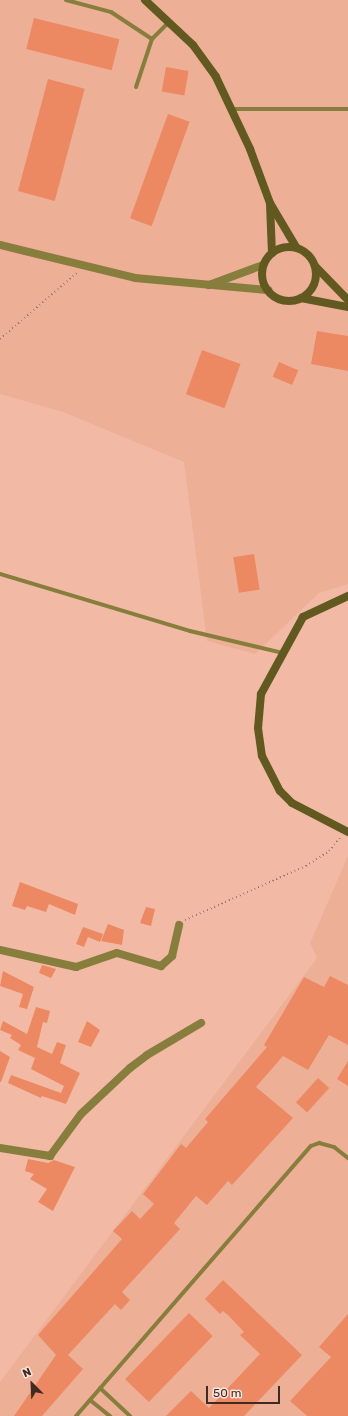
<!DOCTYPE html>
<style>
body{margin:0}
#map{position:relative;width:348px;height:1416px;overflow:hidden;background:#f2baa5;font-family:Rubik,sans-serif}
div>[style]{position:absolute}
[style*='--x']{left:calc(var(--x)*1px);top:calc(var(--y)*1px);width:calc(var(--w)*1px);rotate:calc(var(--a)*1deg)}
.built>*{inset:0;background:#eeaf97}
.building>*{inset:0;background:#ed8962;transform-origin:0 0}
.path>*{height:2px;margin-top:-1px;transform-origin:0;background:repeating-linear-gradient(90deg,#a2796a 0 1px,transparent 0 4px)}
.service>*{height:4px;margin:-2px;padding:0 2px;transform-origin:2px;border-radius:2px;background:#877e3d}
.minor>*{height:8px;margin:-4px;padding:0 4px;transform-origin:4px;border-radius:4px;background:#877e3d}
.secondary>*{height:8px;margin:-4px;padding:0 4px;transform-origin:4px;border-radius:4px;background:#61591f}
.secondary>.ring{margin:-4px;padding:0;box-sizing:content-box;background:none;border:8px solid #61591f;border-radius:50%}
span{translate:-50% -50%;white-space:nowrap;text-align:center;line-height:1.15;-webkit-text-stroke:4px #fbe4db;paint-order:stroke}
.north{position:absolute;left:12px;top:1364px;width:40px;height:40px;-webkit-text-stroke:3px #fbe4db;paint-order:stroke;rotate:336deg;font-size:11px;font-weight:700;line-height:16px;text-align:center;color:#402a22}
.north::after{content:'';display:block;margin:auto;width:14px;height:18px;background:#402a22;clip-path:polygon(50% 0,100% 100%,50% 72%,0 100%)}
.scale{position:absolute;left:206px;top:1386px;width:74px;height:18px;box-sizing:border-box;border:2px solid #402a22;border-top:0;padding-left:5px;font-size:12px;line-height:14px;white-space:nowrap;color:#402a22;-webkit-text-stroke:3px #fbe4db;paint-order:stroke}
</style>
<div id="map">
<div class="built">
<div style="clip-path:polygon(0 0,348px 0,348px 584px,319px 593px,255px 654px,207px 641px,184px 462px,63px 412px,0 394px)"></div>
<div style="clip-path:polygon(348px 856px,348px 1416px,0 1416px,0 1382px,317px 958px,310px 943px)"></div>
</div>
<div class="building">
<div style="left:34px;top:18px;width:88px;height:32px;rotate:14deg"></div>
<div style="left:166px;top:67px;width:23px;height:25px;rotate:10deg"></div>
<div style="left:48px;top:79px;width:38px;height:116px;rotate:15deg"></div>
<div style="left:168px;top:114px;width:23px;height:111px;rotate:20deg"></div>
<div style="clip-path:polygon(317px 331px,348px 336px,348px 371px,311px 364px)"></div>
<div style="left:202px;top:350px;width:41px;height:47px;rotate:20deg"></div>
<div style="left:279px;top:362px;width:21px;height:16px;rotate:23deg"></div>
<div style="left:254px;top:554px;width:36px;height:21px;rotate:81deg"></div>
<div style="clip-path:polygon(20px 882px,78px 904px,75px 915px,49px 904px,46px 912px,27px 906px,25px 910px,12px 906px)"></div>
<div style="clip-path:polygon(146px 907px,155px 909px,151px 926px,140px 923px)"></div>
<div style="clip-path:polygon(108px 924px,124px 930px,122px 945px,101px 941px)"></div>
<div style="clip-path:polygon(83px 927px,103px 934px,100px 942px,88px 937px,84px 947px,76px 944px)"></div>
<div style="clip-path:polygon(42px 965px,56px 969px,51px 978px,39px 973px)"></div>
<div style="clip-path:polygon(3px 971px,34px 987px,27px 1009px,19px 1007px,23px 994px,0 986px)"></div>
<div style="clip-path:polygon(330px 976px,348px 985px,348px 1045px,329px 1035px,308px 1070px,283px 1056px,256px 1087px,293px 1118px,232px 1185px,228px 1181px,207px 1205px,196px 1196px,174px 1223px,180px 1229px,122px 1292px,130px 1300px,121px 1310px,115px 1304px,68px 1355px,83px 1369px,42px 1416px,14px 1416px,56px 1355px,38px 1335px,122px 1239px,113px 1231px,132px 1211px,140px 1219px,154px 1204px,143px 1194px,181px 1144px,186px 1148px,208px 1122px,205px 1119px,267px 1047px,264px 1045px,304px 977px,324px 987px)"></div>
<div style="clip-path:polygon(36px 1007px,50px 1011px,47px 1023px,43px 1022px,37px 1047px,52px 1054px,57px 1042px,66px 1045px,60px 1063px,80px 1073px,66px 1104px,42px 1096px,41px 1098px,8px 1083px,11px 1075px,61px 1093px,64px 1086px,31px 1069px,35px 1058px,18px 1050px,21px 1045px,10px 1038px,12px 1035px,0 1030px,3px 1021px,27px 1034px)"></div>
<div style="clip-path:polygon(87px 1021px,100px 1030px,91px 1047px,78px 1042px)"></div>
<div style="clip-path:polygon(0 1051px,10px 1057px,1px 1082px,0 1082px)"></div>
<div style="clip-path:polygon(348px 1061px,348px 1086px,337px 1079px)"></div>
<div style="left:318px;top:1078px;width:15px;height:33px;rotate:42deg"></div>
<div style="clip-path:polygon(28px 1159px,48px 1163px,54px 1160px,75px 1167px,53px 1211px,38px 1202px,47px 1189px,30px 1179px,34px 1174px,25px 1171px)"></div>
<div style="clip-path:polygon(223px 1280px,302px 1355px,244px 1416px,166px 1416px,191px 1391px,209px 1408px,260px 1354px,240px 1335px,244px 1332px,228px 1315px,223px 1311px,220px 1314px,205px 1299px)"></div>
<div style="left:189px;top:1313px;width:33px;height:92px;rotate:44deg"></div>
<div style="clip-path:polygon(348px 1314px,348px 1416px,307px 1416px,290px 1401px,331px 1357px,319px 1347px)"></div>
</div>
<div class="path">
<div style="--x:0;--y:339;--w:103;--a:-40.7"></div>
<div style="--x:185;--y:920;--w:133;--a:-24.1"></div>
<div style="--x:306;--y:866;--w:27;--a:-33"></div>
<div style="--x:329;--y:851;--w:17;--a:-50"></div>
</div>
<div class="service">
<div style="--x:66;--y:0;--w:47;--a:14.9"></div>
<div style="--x:111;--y:12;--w:49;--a:33.4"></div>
<div style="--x:152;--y:39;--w:24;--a:-45"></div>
<div style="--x:136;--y:87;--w:51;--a:-71.6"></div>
<div style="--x:233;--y:109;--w:115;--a:0"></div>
<div style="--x:0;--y:574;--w:198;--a:16.7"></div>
<div style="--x:190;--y:631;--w:96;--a:13.3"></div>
<div style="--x:100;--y:1388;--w:41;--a:43"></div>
<div style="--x:90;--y:1400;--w:26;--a:39"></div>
<div style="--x:76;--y:1416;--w:358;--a:-49"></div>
<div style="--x:311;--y:1146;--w:9;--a:-21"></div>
<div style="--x:319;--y:1143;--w:16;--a:15"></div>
<div style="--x:334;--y:1147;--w:18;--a:38"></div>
</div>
<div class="minor">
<div style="--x:0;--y:245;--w:139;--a:13.7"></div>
<div style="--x:135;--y:278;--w:134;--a:5.2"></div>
<div style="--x:209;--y:285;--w:58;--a:-20.3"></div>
<div style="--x:0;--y:950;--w:78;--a:12.6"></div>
<div style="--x:76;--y:967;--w:43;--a:-18.9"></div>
<div style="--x:117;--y:953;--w:46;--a:16.5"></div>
<div style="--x:161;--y:966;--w:15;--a:-42"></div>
<div style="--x:172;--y:956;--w:32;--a:-77"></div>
<div style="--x:0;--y:1148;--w:51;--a:9.1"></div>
<div style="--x:50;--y:1156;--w:52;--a:-53.6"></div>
<div style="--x:81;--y:1114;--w:67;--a:-43.2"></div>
<div style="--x:130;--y:1068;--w:21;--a:-37"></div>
<div style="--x:147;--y:1055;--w:63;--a:-30.7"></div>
</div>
<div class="secondary">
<div style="--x:145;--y:0;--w:66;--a:43.2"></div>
<div style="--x:193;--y:45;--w:39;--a:54"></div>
<div style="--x:216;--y:77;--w:80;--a:64.7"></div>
<div style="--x:250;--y:149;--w:58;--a:69.7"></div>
<div style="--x:270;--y:203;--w:51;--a:59.4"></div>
<div style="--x:270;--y:204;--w:49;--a:87.7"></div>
<div class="ring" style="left:262px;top:247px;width:46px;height:46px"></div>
<div style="--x:315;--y:266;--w:47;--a:45.9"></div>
<div style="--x:301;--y:298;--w:48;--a:10.8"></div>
<div style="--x:348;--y:596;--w:50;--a:155"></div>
<div style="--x:303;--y:617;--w:88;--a:118.6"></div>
<div style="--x:261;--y:694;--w:34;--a:95"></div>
<div style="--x:258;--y:728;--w:28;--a:82"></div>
<div style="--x:262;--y:756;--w:39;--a:63"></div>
<div style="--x:280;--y:791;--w:17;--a:45"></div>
<div style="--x:292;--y:803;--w:63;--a:27.4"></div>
</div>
<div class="north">N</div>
<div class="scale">50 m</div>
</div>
